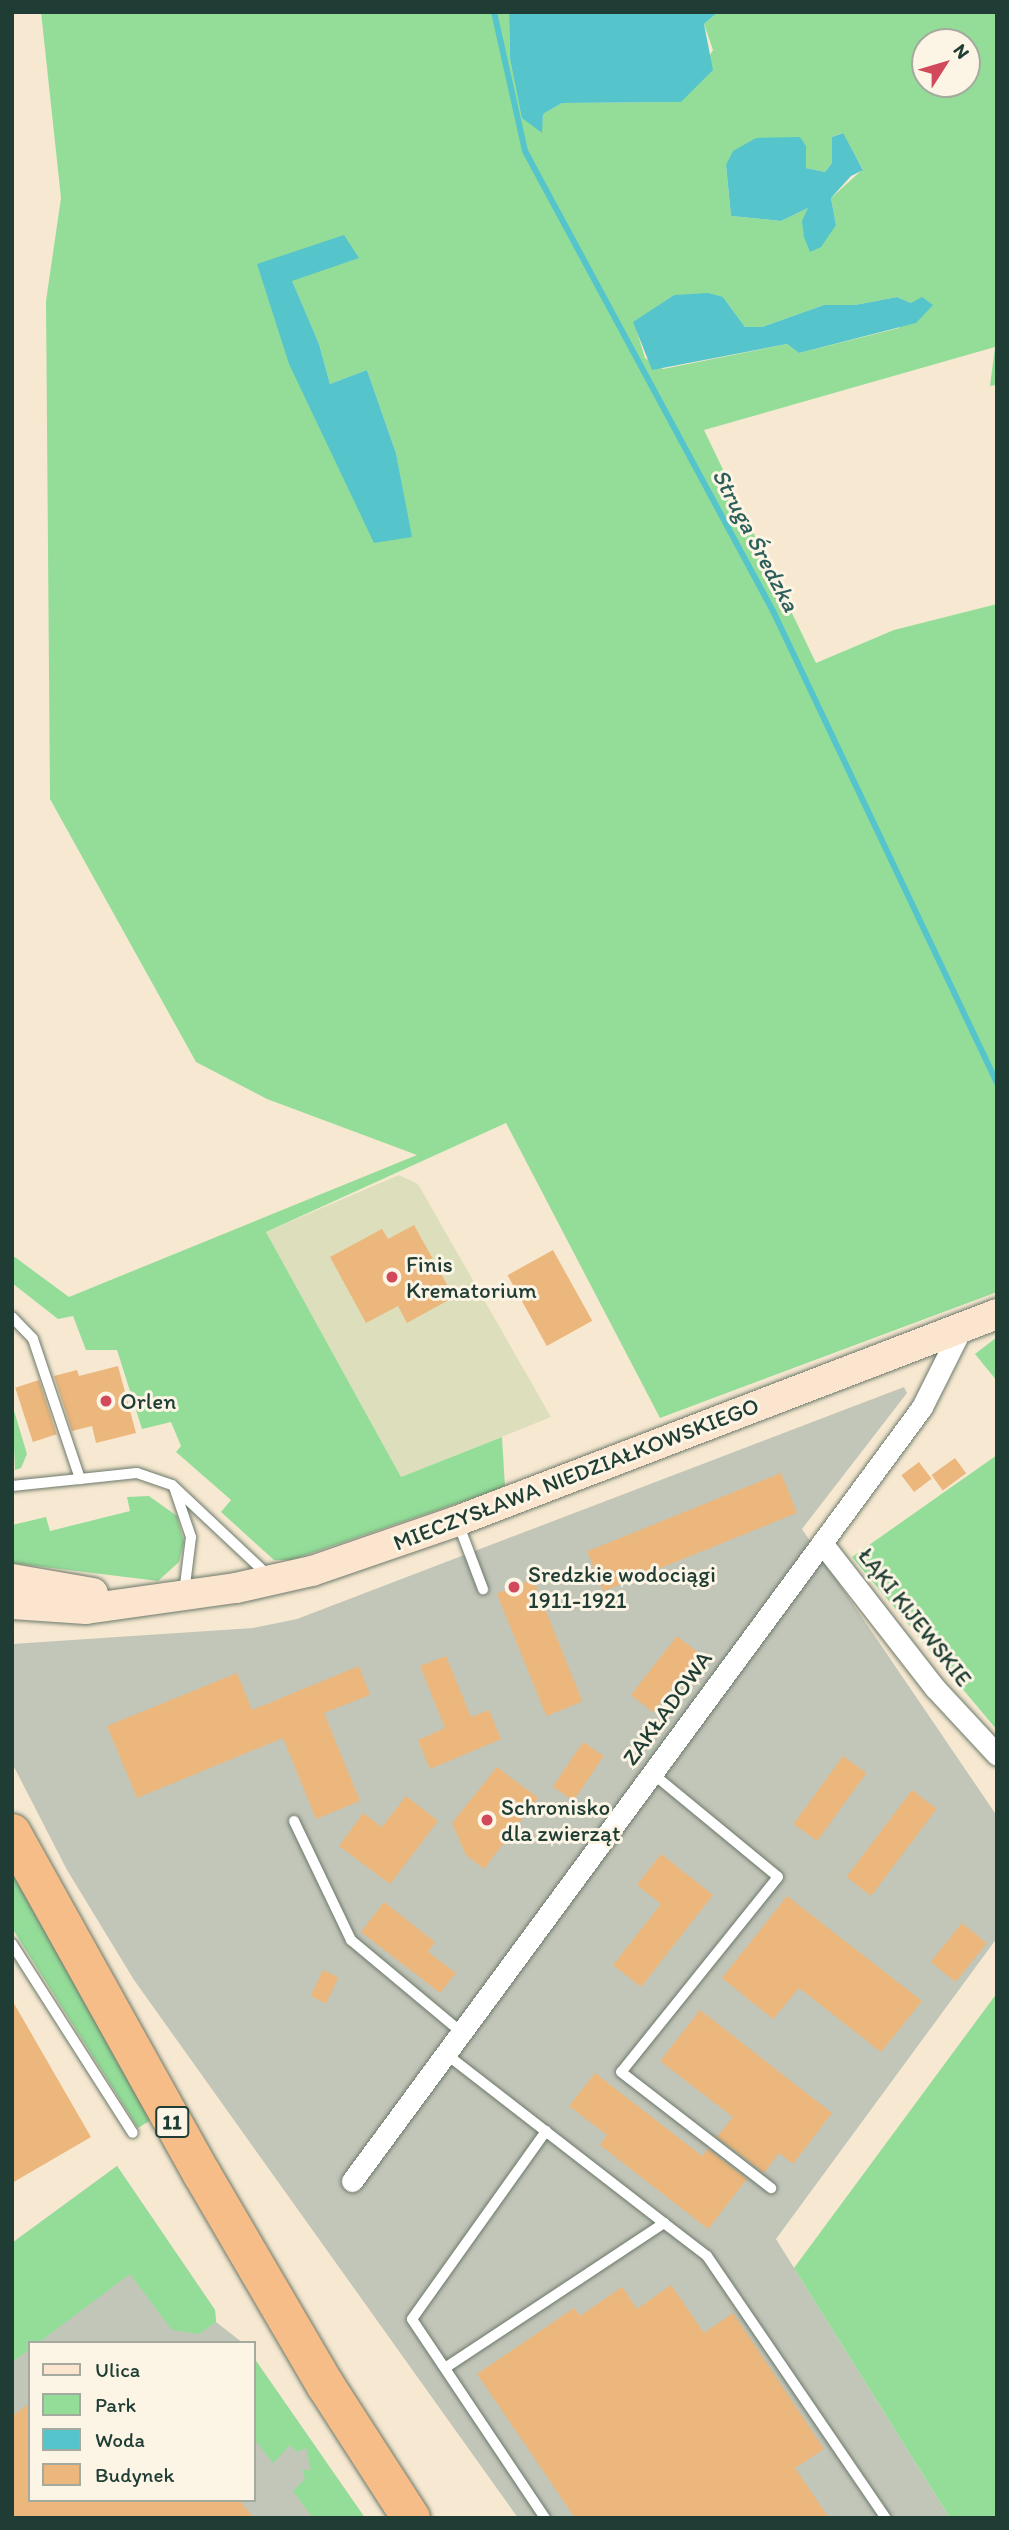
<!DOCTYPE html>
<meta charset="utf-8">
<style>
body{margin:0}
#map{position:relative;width:1009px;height:2530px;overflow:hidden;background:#f7e9d1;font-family:Itim,sans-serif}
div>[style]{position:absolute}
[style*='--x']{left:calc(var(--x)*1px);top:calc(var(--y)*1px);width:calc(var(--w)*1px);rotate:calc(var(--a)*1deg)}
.built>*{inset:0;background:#dddebc}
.industrial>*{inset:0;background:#c2c6b9}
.green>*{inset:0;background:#94dd99}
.water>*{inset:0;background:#56c4cb}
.stream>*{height:6px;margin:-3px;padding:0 3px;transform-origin:3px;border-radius:3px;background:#56c4cb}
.building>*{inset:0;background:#ebb77d;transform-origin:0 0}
.roads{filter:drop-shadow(0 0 2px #6b796b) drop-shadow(0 0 2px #6b796b)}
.lane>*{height:10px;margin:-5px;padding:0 5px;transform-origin:5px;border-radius:5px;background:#fff}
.street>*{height:21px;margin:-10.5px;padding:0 10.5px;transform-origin:10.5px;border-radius:10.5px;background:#fff}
.secondary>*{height:30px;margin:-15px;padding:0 15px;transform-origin:15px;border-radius:15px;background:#fce5cf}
.highway>*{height:38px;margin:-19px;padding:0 19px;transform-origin:19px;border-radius:19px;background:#f7bd88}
.dots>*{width:19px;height:19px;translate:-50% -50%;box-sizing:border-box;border:4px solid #fcf5e5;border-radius:50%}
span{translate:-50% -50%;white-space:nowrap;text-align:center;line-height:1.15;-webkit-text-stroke:6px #fcf5e5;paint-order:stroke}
.shield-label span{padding:2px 5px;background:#fcf5e5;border:2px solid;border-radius:5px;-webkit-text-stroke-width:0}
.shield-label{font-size:21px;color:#1f3d34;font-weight:700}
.poi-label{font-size:23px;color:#1f3d34}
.left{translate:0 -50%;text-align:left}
.street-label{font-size:23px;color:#1f3d34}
.water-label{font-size:24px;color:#2d5f5a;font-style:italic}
.frame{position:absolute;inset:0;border:14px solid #1f3d34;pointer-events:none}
.legend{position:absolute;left:28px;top:2341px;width:228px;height:161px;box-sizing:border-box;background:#fcf5e5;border:2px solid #a4ab9e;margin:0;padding:9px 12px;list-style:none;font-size:21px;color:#1f3d34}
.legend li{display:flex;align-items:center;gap:14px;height:35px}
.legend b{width:35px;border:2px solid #a4ab9e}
.north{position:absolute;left:911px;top:28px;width:70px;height:70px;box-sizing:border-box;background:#fcf5e5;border:2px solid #a4ab9e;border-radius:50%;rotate:53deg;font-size:19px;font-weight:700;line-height:28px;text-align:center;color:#1f3d34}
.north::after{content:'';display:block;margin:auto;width:24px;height:32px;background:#d1495b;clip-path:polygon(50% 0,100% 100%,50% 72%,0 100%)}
</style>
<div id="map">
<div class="built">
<div style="clip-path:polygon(399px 1175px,418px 1184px,551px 1417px,401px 1477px,266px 1232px)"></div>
</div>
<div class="industrial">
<div style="clip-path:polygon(904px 1387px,907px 1393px,802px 1529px,997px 1816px,997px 1938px,776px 2239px,950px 2518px,518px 2518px,134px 1980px,67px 1870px,12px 1763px,12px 1644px,253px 1628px,297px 1619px)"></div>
<div style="clip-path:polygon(117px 2166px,215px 2310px,216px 2322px,243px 2343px,30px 2343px,30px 2500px,254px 2500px,254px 2358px,365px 2518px,12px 2518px,12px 2243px)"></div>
</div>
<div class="green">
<div style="clip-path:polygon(evenodd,41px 12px,509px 12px,510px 58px,541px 133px,543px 114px,562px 103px,681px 102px,713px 50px,704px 24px,718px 12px,997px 12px,997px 385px,990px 386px,995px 347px,704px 430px,816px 663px,894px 630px,997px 604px,997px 1292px,660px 1418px,506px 1123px,266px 1232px,401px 1477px,502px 1437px,505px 1487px,291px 1560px,274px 1560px,221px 1512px,231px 1500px,176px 1452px,181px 1446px,171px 1422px,142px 1429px,117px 1350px,86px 1350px,73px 1316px,58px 1319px,12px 1283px,12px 1255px,69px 1297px,417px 1155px,267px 1099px,196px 1062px,50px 799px,46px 301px,61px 198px,41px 12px,925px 42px,967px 42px,967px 84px,925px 84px,925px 42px,41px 12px,842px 133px,863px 169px,831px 198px,836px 225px,807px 215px,808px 208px,781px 221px,731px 216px,726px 165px,756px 138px,806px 146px,806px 168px,825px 172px,832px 163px,832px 137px,842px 133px,41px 12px,359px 257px,291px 280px,319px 344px,330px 384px,367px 370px,396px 453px,411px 537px,257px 264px,359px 257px,41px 12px,674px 295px,723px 297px,745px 327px,762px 327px,824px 305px,855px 305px,897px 297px,911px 303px,899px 328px,799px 353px,787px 344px,663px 369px,645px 358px,634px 322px,674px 295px)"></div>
<div style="clip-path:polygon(997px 1337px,997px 1381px,975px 1354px)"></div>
<div style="clip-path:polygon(12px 1404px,27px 1454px,21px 1468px,15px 1470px)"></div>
<div style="clip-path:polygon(997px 1455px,997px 1730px,852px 1557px)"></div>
<div style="clip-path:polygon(149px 1496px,177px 1516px,184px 1542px,179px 1562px,158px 1581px,12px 1563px,12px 1525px,46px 1517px,50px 1531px,130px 1511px,127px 1497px)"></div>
<div style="clip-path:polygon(12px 1873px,151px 2120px,138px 2128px,12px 1928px)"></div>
<div style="clip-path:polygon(997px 1993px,997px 2518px,950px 2518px,794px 2268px)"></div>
<div style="clip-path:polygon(117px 2166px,215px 2310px,216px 2322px,199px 2334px,172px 2330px,130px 2274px,38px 2343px,30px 2343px,30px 2349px,12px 2362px,12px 2243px)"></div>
<div style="clip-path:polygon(254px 2358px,365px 2518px,313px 2518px,293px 2491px,305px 2479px,302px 2470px,311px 2470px,306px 2448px,297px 2452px,290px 2445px,273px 2463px,254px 2439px)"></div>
</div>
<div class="water">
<div style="clip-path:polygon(509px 12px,718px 12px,704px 24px,713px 70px,681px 102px,562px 103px,543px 114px,542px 133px,522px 118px,510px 58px)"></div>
<div style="clip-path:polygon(843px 133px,863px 170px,851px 176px,831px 198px,836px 225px,821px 247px,810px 252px,804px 237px,802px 221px,808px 208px,781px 221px,731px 216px,726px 165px,733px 151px,756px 138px,800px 137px,806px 146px,806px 168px,825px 172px,832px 163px,832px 137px)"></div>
<div style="clip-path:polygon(344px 235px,359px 258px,292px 281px,319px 344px,330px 384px,367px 370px,396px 453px,412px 537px,374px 543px,289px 364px,257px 264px)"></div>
<div style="clip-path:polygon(708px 293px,723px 297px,745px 327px,762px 327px,824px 305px,855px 305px,897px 297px,911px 303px,922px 297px,933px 305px,916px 323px,799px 353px,787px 344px,652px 370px,633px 322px,674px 295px)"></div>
</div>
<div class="stream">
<div style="--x:494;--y:12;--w:142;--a:77.4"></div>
<div style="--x:525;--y:151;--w:523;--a:61.67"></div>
<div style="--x:773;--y:611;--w:522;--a:64.61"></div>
</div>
<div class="building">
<div style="clip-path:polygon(414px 1225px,454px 1297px,407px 1323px,398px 1306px,366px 1323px,330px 1257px,382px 1229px,388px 1239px)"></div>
<div style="left:553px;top:1250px;width:81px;height:52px;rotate:61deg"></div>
<div style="clip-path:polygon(118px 1366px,136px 1433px,96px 1443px,92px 1426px,72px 1431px,54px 1376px,77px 1370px,79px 1376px)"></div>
<div style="left:39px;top:1380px;width:57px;height:25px;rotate:72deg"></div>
<div style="left:955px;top:1458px;width:19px;height:29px;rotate:54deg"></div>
<div style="left:919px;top:1462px;width:21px;height:22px;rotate:53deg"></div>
<div style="left:781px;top:1473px;width:43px;height:209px;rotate:68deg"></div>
<div style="left:533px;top:1579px;width:132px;height:39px;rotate:68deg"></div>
<div style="left:677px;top:1636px;width:28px;height:75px;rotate:38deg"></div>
<div style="clip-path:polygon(446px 1656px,471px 1717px,489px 1710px,501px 1739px,430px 1769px,418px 1740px,445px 1728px,420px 1666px)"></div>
<div style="clip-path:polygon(359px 1666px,370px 1695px,324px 1713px,360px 1801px,316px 1819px,283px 1738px,137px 1798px,107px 1726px,237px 1673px,252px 1710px)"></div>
<div style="left:583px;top:1742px;width:25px;height:54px;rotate:34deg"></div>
<div style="left:843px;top:1756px;width:29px;height:84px;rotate:36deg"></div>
<div style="clip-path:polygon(497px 1767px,538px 1798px,484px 1869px,466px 1855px,452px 1823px)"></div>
<div style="left:912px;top:1790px;width:31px;height:109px;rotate:37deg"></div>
<div style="clip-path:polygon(406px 1796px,438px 1821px,390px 1884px,339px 1846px,363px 1813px,382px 1827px)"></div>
<div style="clip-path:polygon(661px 1854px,713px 1895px,641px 1987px,613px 1965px,661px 1904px,637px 1885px)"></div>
<div style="clip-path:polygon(787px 1896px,922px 2001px,881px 2052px,799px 1988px,773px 2019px,722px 1978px)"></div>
<div style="clip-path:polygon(384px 1902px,435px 1942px,428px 1952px,456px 1973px,440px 1993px,361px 1932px)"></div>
<div style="left:962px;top:1923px;width:32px;height:50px;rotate:39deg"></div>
<div style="left:323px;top:1970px;width:17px;height:29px;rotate:25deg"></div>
<div style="clip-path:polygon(12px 2000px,91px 2137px,12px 2183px)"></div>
<div style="clip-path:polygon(700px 2010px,832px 2113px,793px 2164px,779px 2153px,764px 2173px,717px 2137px,733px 2117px,660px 2061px)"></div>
<div style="clip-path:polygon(595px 2073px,702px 2156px,708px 2149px,747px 2179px,708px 2229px,600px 2145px,607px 2135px,569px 2106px)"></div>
<div style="clip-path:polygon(671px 2285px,704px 2333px,733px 2313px,824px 2449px,795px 2468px,829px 2518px,575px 2518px,477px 2374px,574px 2308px,580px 2316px,622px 2287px,637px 2309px)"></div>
<div style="clip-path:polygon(30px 2403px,30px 2500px,240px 2500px,253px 2518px,12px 2518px,12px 2416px)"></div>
</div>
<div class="roads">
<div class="lane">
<div style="--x:12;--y:1317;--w:30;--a:46"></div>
<div style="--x:33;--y:1339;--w:148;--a:71.4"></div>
<div style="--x:80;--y:1479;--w:57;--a:-6"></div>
<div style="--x:137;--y:1473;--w:37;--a:19"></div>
<div style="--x:172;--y:1485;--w:133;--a:43.2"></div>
<div style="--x:12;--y:1486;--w:68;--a:-5.9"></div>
<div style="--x:175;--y:1490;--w:50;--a:71.2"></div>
<div style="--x:191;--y:1537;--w:56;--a:97.1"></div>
<div style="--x:458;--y:1523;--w:71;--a:69.3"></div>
<div style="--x:652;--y:1773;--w:163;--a:39.5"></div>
<div style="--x:778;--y:1877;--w:250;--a:128.8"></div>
<div style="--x:621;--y:2072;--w:190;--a:37.7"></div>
<div style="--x:294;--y:1821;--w:132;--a:64.4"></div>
<div style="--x:351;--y:1940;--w:143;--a:39.9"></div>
<div style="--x:12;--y:1944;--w:224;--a:57.4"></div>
<div style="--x:664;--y:2223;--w:54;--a:37.5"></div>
<div style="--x:707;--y:2256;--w:317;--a:55.7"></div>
<div style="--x:445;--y:2368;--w:263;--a:-33.5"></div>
<div style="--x:664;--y:2223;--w:277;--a:-142.2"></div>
<div style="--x:545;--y:2518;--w:239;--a:-123.8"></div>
<div style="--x:412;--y:2319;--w:231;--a:-54.5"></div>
</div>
<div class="street">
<div style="--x:822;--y:1543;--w:184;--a:52.1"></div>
<div style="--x:935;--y:1688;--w:91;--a:47.2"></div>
<div style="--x:352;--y:2181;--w:961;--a:-53.63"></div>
<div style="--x:922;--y:1407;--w:89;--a:-63.4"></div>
</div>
<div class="secondary">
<div style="--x:12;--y:1579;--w:82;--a:9.8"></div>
<div style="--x:12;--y:1604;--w:74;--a:3.9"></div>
<div style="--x:86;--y:1609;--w:151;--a:-8"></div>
<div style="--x:236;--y:1588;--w:78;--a:-12.6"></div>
<div style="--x:312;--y:1571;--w:153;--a:-19"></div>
<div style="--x:457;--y:1521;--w:578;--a:-20.97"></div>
</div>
<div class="highway">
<div style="--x:12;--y:1833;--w:390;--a:60.9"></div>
<div style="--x:202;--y:2174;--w:246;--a:59.7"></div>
<div style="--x:326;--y:2386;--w:157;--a:57.2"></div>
</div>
</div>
<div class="dots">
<div style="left:392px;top:1277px;background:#d1495b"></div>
<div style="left:106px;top:1401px;background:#d1495b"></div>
<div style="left:514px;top:1587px;background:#d1495b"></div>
<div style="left:487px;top:1820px;background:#d1495b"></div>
</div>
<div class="shield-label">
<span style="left:172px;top:2122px">11</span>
</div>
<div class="poi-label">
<span class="left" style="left:406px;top:1277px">Finis<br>Krematorium</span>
<span class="left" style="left:120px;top:1401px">Orlen</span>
<span class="left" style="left:528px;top:1587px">Sredzkie wodociągi<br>1911-1921</span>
<span class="left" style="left:501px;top:1820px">Schronisko<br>dla zwierząt</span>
</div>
<div class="street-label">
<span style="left:576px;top:1474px;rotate:-21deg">MIECZYSŁAWA NIEDZIAŁKOWSKIEGO</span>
<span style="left:915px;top:1617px;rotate:52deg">ŁĄKI KIJEWSKIE</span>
<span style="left:667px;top:1708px;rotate:-54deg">ZAKŁADOWA</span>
</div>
<div class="water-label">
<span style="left:756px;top:540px;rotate:62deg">Struga Średzka</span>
</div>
<div class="frame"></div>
<ul class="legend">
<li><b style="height:9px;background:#fce5cf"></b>Ulica</li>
<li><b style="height:19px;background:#94dd99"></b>Park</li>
<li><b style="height:19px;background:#56c4cb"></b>Woda</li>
<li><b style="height:19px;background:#ebb77d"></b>Budynek</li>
</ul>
<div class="north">N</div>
</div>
